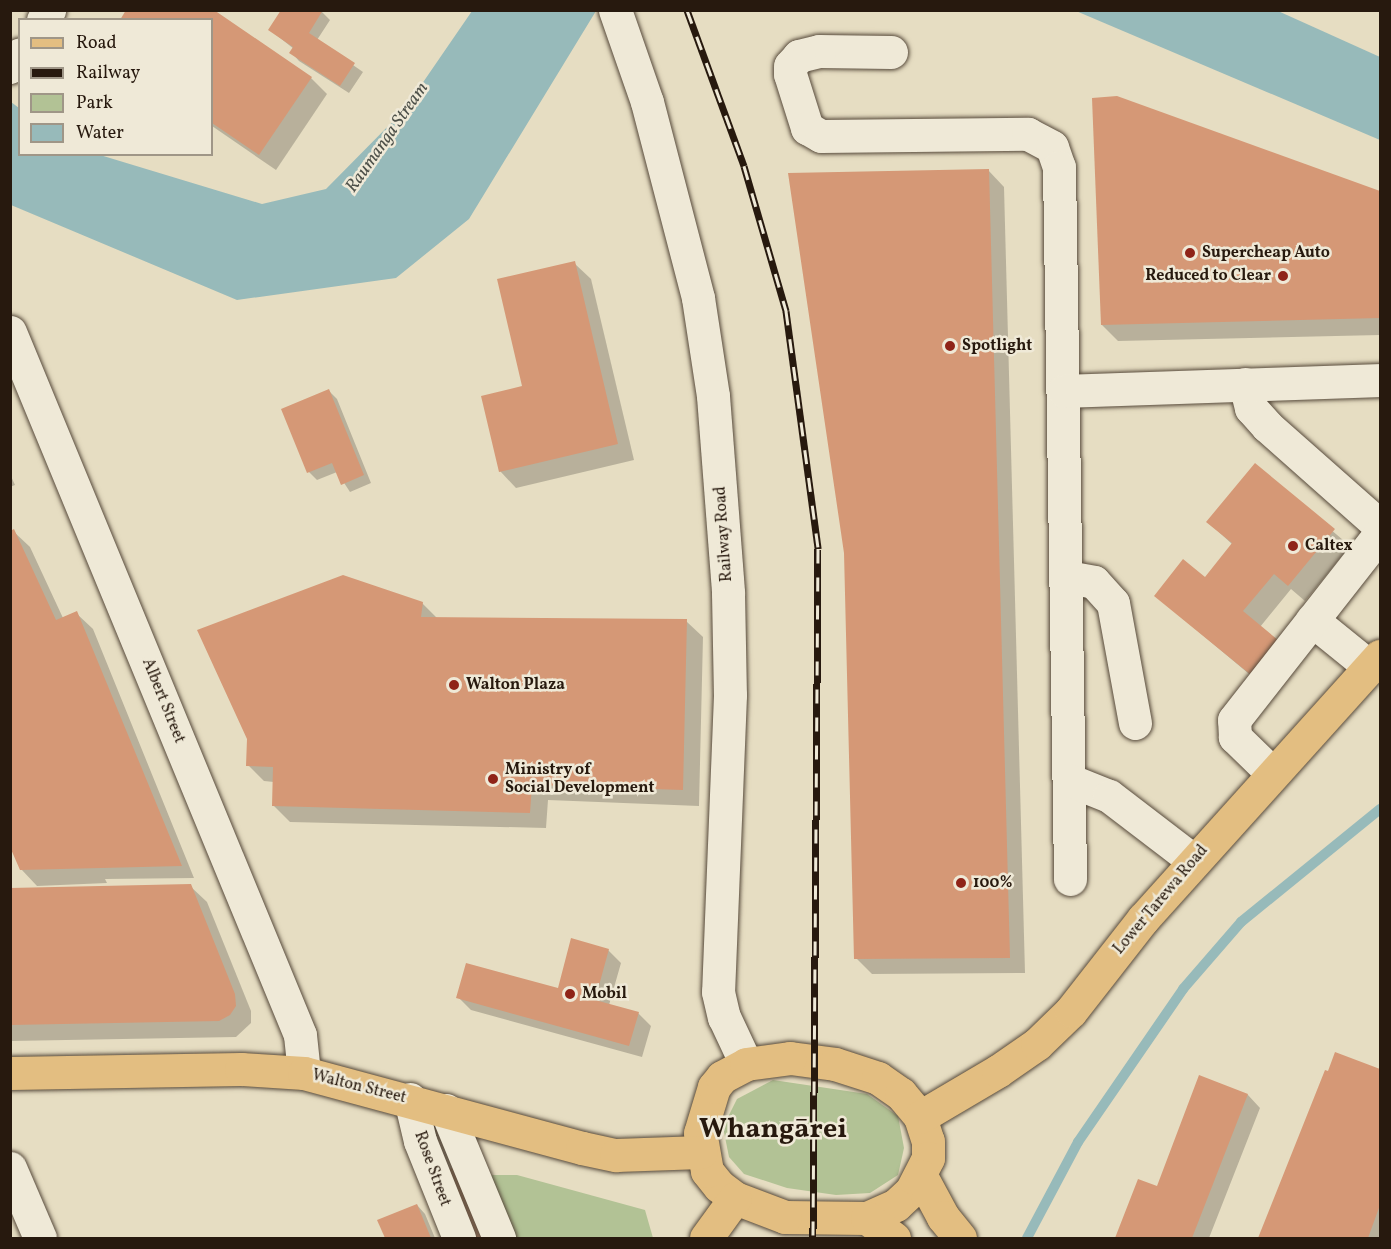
<!DOCTYPE html>
<meta charset="utf-8">
<style>
body{margin:0}
#map{position:relative;width:1391px;height:1249px;overflow:hidden;background:#e6ddc2;font-family:Vollkorn,serif}
div>[style]{position:absolute}
[style*='--x']{left:calc(var(--x)*1px);top:calc(var(--y)*1px);width:calc(var(--w)*1px);rotate:calc(var(--a)*1deg)}
.green>*{inset:0;background:#b2c295}
.water>*{inset:0;background:#97baba}
.shadow>*{inset:0;background:#0003}
.stream>*{height:10px;margin:-5px;padding:0 5px;transform-origin:5px;border-radius:5px;background:#97baba}
.building>*{inset:0;background:#d59876;transform-origin:0 0}
.roads{filter:drop-shadow(0 0 2px #574a3b) drop-shadow(0 0 2px #574a3b)}
.minor>*{height:33px;margin:-16.5px;padding:0 16.5px;transform-origin:16.5px;border-radius:16.5px;background:#efe9d7}
.major>*{height:33px;margin:-16.5px;padding:0 16.5px;transform-origin:16.5px;border-radius:16.5px;background:#e3be81}
.rail>*{height:7px;margin-top:-3.5px;transform-origin:0;background:repeating-linear-gradient(90deg,#efe9d7 0 14px,#27190e 0 28px);box-sizing:border-box;border-block:2px solid #27190e}
.dots>*{width:16px;height:16px;translate:-50% -50%;box-sizing:border-box;border:3px solid #efe9d7;border-radius:50%}
span{translate:-50% -50%;white-space:nowrap;text-align:center;line-height:1.15;-webkit-text-stroke:5px #efe9d7;paint-order:stroke}
.poi-label{font-size:16px;color:#27190e;font-weight:700}
.left{translate:0 -50%;text-align:left}
.right{translate:-100% -50%;text-align:right}
.street-label{font-size:16px;color:#27190e}
.water-label{font-size:18px;color:#4e514a;font-style:italic}
.town-label{font-size:28px;color:#27190e;font-weight:700}
.frame{position:absolute;inset:0;border:12px solid #27190e;pointer-events:none}
.legend{position:absolute;left:18px;top:18px;width:195px;height:138px;box-sizing:border-box;background:#efe9d7;border:2px solid #9f9687;margin:0;padding:8px 10px;list-style:none;font-size:18px;color:#27190e}
.legend li{display:flex;align-items:center;gap:12px;height:30px}
.legend b{width:30px;border:2px solid #9f9687}
</style>
<div id="map">
<div class="green">
<div style="clip-path:polygon(773px 1080px,867px 1094px,898px 1116px,904px 1148px,898px 1175px,870px 1193px,836px 1195px,787px 1188px,744px 1174px,729px 1157px,723px 1127px,737px 1099px)"></div>
<div style="clip-path:polygon(492px 1175px,517px 1175px,645px 1210px,653px 1238px,508px 1238px,486px 1185px)"></div>
</div>
<div class="water">
<div style="clip-path:polygon(472px 11px,596px 11px,469px 219px,396px 278px,237px 300px,11px 205px,11px 102px,19px 108px,20px 154px,100px 155px,262px 204px,326px 189px,404px 110px)"></div>
<div style="clip-path:polygon(1076px 11px,1278px 11px,1380px 57px,1380px 140px)"></div>
</div>
<div class="shadow">
<div style="clip-path:polygon(211px 10px,311px 78px,327px 94px,276px 170px,212px 126px)"></div>
<div style="clip-path:polygon(320px 10px,330px 20px,317px 40px,363px 72px,349px 93px,299px 61px,291px 52px,294px 49px,270px 30px)"></div>
<div style="clip-path:polygon(1117px 98px,1380px 193px,1380px 335px,1118px 341px,1102px 325px)"></div>
<div style="clip-path:polygon(988px 170px,1004px 187px,1025px 973px,872px 974px,856px 958px)"></div>
<div style="clip-path:polygon(574px 263px,591px 279px,634px 460px,516px 488px,500px 471px,524px 388px)"></div>
<div style="clip-path:polygon(329px 391px,337px 399px,371px 483px,350px 492px,337px 472px,317px 480px,309px 472px)"></div>
<div style="clip-path:polygon(1255px 465px,1350px 546px,1305px 601px,1291px 589px,1260px 627px,1273px 694px,1156px 596px,1205px 579px,1233px 545px,1208px 522px)"></div>
<div style="clip-path:polygon(10px 474px,15px 485px,10px 487px)"></div>
<div style="clip-path:polygon(13px 531px,30px 547px,63px 618px,76px 613px,93px 629px,194px 878px,105px 879px,107px 883px,37px 886px,21px 869px)"></div>
<div style="clip-path:polygon(422px 603px,437px 618px,686px 621px,703px 637px,699px 806px,548px 800px,546px 828px,290px 822px,274px 806px,274px 782px,264px 781px,248px 765px)"></div>
<div style="clip-path:polygon(190px 886px,207px 902px,251px 1011px,251px 1023px,236px 1037px,10px 1041px,10px 889px)"></div>
<div style="clip-path:polygon(608px 950px,621px 963px,609px 1005px,638px 1013px,651px 1026px,642px 1057px,471px 1010px,458px 997px,559px 990px)"></div>
<div style="clip-path:polygon(1336px 1053px,1380px 1071px,1380px 1238px,1260px 1238px,1326px 1071px,1329px 1072px)"></div>
<div style="clip-path:polygon(1200px 1077px,1248px 1095px,1260px 1108px,1209px 1238px,1117px 1238px,1139px 1181px,1157px 1188px)"></div>
<div style="clip-path:polygon(417px 1205px,425px 1214px,435px 1238px,387px 1238px,379px 1221px)"></div>
</div>
<div class="stream">
<div style="--x:1027;--y:1238;--w:109;--a:-62"></div>
<div style="--x:1078;--y:1142;--w:186;--a:-55.5"></div>
<div style="--x:1183;--y:989;--w:89;--a:-49.1"></div>
<div style="--x:1241;--y:922;--w:179;--a:-39.1"></div>
</div>
<div class="building">
<div style="clip-path:polygon(126px 10px,214px 10px,312px 77px,259px 155px,212px 123px,212px 20px,120px 20px)"></div>
<div style="clip-path:polygon(281px 10px,323px 10px,309px 33px,355px 63px,340px 86px,289px 53px,293px 47px,268px 30px)"></div>
<div style="clip-path:polygon(1117px 96px,1380px 191px,1380px 318px,1101px 325px,1092px 98px)"></div>
<div style="clip-path:polygon(989px 169px,1010px 958px,854px 959px,844px 553px,788px 173px)"></div>
<div style="clip-path:polygon(575px 261px,618px 444px,499px 472px,481px 396px,522px 386px,497px 279px)"></div>
<div style="clip-path:polygon(329px 389px,364px 475px,341px 485px,332px 463px,307px 473px,281px 409px)"></div>
<div style="clip-path:polygon(1255px 463px,1335px 529px,1288px 586px,1274px 574px,1243px 611px,1284px 645px,1256px 679px,1154px 596px,1183px 559px,1205px 577px,1232px 543px,1206px 522px)"></div>
<div style="clip-path:polygon(14px 529px,56px 620px,77px 611px,182px 866px,20px 870px,10px 847px,10px 531px)"></div>
<div style="clip-path:polygon(343px 575px,423px 602px,421px 617px,687px 619px,683px 790px,532px 785px,530px 813px,272px 806px,273px 767px,246px 766px,247px 739px,197px 630px)"></div>
<div style="clip-path:polygon(191px 884px,235px 994px,236px 1006px,230px 1015px,219px 1021px,10px 1025px,10px 888px)"></div>
<div style="clip-path:polygon(571px 938px,609px 949px,595px 1000px,639px 1012px,629px 1046px,456px 998px,466px 963px,558px 988px)"></div>
<div style="clip-path:polygon(1335px 1052px,1380px 1069px,1380px 1205px,1368px 1238px,1258px 1238px,1325px 1070px,1328px 1071px)"></div>
<div style="clip-path:polygon(1199px 1075px,1248px 1094px,1192px 1238px,1115px 1238px,1138px 1179px,1157px 1186px)"></div>
<div style="left:454px;top:1167px;width:77px;height:10px;rotate:67deg"></div>
<div style="clip-path:polygon(417px 1204px,431px 1238px,385px 1238px,377px 1220px)"></div>
</div>
<div class="roads">
<div class="minor">
<div style="--x:615;--y:10;--w:97;--a:70.8"></div>
<div style="--x:647;--y:102;--w:203;--a:75.4"></div>
<div style="--x:698;--y:298;--w:99;--a:81.3"></div>
<div style="--x:713;--y:396;--w:198;--a:85.6"></div>
<div style="--x:728;--y:593;--w:102;--a:88.9"></div>
<div style="--x:730;--y:695;--w:297;--a:92.3"></div>
<div style="--x:718;--y:992;--w:26;--a:77"></div>
<div style="--x:724;--y:1017;--w:52;--a:64.9"></div>
<div style="--x:43;--y:20;--w:12;--a:-59"></div>
<div style="--x:891;--y:52;--w:72;--a:-179.2"></div>
<div style="--x:819;--y:51;--w:21;--a:166"></div>
<div style="--x:799;--y:56;--w:13;--a:132"></div>
<div style="--x:790;--y:66;--w:8;--a:90"></div>
<div style="--x:790;--y:74;--w:57;--a:72.5"></div>
<div style="--x:807;--y:128;--w:16;--a:30"></div>
<div style="--x:821;--y:136;--w:207;--a:-0.6"></div>
<div style="--x:1028;--y:134;--w:27;--a:28"></div>
<div style="--x:1052;--y:147;--w:21;--a:71"></div>
<div style="--x:1059;--y:167;--w:712;--a:89.11"></div>
<div style="--x:10;--y:67;--w:16;--a:-52"></div>
<div style="--x:10;--y:332;--w:760;--a:67.58"></div>
<div style="--x:300;--y:1035;--w:38;--a:84"></div>
<div style="--x:1245;--y:384;--w:25;--a:76"></div>
<div style="--x:1251;--y:408;--w:24;--a:48"></div>
<div style="--x:1267;--y:426;--w:151;--a:41.5"></div>
<div style="--x:1064;--y:391;--w:316;--a:-2"></div>
<div style="--x:1067;--y:577;--w:27;--a:10"></div>
<div style="--x:1094;--y:582;--w:28;--a:48"></div>
<div style="--x:1113;--y:603;--w:122;--a:79.6"></div>
<div style="--x:1312;--y:620;--w:75;--a:39"></div>
<div style="--x:1272;--y:773;--w:52;--a:-135.8"></div>
<div style="--x:1235;--y:737;--w:17;--a:-93"></div>
<div style="--x:1234;--y:720;--w:236;--a:-51.9"></div>
<div style="--x:1069;--y:780;--w:43;--a:21.8"></div>
<div style="--x:1109;--y:796;--w:107;--a:37.4"></div>
<div style="--x:410;--y:1099;--w:43;--a:76.6"></div>
<div style="--x:420;--y:1141;--w:105;--a:68.1"></div>
<div style="--x:446;--y:1110;--w:139;--a:67.5"></div>
<div style="--x:10;--y:1168;--w:76;--a:66.8"></div>
</div>
<div class="major">
<div style="--x:790;--y:1058;--w:45;--a:7.6"></div>
<div style="--x:835;--y:1064;--w:45;--a:18"></div>
<div style="--x:878;--y:1078;--w:28;--a:35"></div>
<div style="--x:901;--y:1094;--w:30;--a:50"></div>
<div style="--x:920;--y:1117;--w:25;--a:72"></div>
<div style="--x:928;--y:1141;--w:17;--a:90"></div>
<div style="--x:928;--y:1158;--w:36;--a:117"></div>
<div style="--x:912;--y:1190;--w:22;--a:137"></div>
<div style="--x:896;--y:1205;--w:32;--a:156"></div>
<div style="--x:867;--y:1218;--w:82;--a:-179.3"></div>
<div style="--x:785;--y:1217;--w:53;--a:-159.2"></div>
<div style="--x:735;--y:1198;--w:20;--a:-143"></div>
<div style="--x:719;--y:1186;--w:19;--a:-129"></div>
<div style="--x:707;--y:1171;--w:39;--a:-100"></div>
<div style="--x:700;--y:1133;--w:48;--a:-73.1"></div>
<div style="--x:714;--y:1087;--w:13;--a:-51"></div>
<div style="--x:722;--y:1077;--w:27;--a:-28"></div>
<div style="--x:746;--y:1064;--w:44;--a:-7.8"></div>
<div style="--x:10;--y:1073;--w:231;--a:-1"></div>
<div style="--x:241;--y:1069;--w:63;--a:3.6"></div>
<div style="--x:304;--y:1073;--w:288;--a:15.1"></div>
<div style="--x:582;--y:1148;--w:35;--a:12"></div>
<div style="--x:616;--y:1155;--w:85;--a:-2"></div>
<div style="--x:920;--y:1117;--w:91;--a:-30.5"></div>
<div style="--x:998;--y:1071;--w:47;--a:-34.7"></div>
<div style="--x:1037;--y:1044;--w:47;--a:-44.1"></div>
<div style="--x:1071;--y:1011;--w:117;--a:-52"></div>
<div style="--x:1143;--y:919;--w:354;--a:-48"></div>
<div style="--x:921;--y:1176;--w:47;--a:61.8"></div>
<div style="--x:943;--y:1217;--w:27;--a:51"></div>
<div style="--x:867;--y:1218;--w:34;--a:37"></div>
<div style="--x:706;--y:1238;--w:49;--a:-54.1"></div>
</div>
</div>
<div class="rail">
<div style="--x:687;--y:10;--w:166;--a:69.9"></div>
<div style="--x:744;--y:166;--w:151;--a:73.8"></div>
<div style="--x:786;--y:311;--w:240;--a:82.3"></div>
<div style="--x:818;--y:549;--w:689;--a:90.42"></div>
</div>
<div class="dots">
<div style="left:1190px;top:253px;background:#8f2418"></div>
<div style="left:1283px;top:276px;background:#8f2418"></div>
<div style="left:950px;top:346px;background:#8f2418"></div>
<div style="left:1293px;top:546px;background:#8f2418"></div>
<div style="left:454px;top:685px;background:#8f2418"></div>
<div style="left:493px;top:779px;background:#8f2418"></div>
<div style="left:961px;top:883px;background:#8f2418"></div>
<div style="left:570px;top:994px;background:#8f2418"></div>
</div>
<div class="poi-label">
<span class="left" style="left:1202px;top:253px">Supercheap Auto</span>
<span class="right" style="left:1271px;top:276px">Reduced to Clear</span>
<span class="left" style="left:962px;top:346px">Spotlight</span>
<span class="left" style="left:1305px;top:546px">Caltex</span>
<span class="left" style="left:466px;top:685px">Walton Plaza</span>
<span class="left" style="left:505px;top:779px">Ministry of<br>Social Development</span>
<span class="left" style="left:973px;top:883px">100%</span>
<span class="left" style="left:582px;top:994px">Mobil</span>
</div>
<div class="street-label">
<span style="left:724px;top:534px;rotate:-94deg">Railway Road</span>
<span style="left:163px;top:701px;rotate:68deg">Albert Street</span>
<span style="left:1161px;top:900px;rotate:-50deg">Lower Tarewa Road</span>
<span style="left:359px;top:1087px;rotate:14deg">Walton Street</span>
<span style="left:432px;top:1169px;rotate:70deg">Rose Street</span>
</div>
<div class="water-label">
<span style="left:388px;top:138px;rotate:-55deg">Raumanga Stream</span>
</div>
<div class="town-label">
<span style="left:773px;top:1130px">Whangārei</span>
</div>
<div class="frame"></div>
<ul class="legend">
<li><b style="height:8px;background:#e3be81"></b>Road</li>
<li><b style="height:8px;background:#27190e"></b>Railway</li>
<li><b style="height:16px;background:#b2c295"></b>Park</li>
<li><b style="height:16px;background:#97baba"></b>Water</li>
</ul>
</div>
